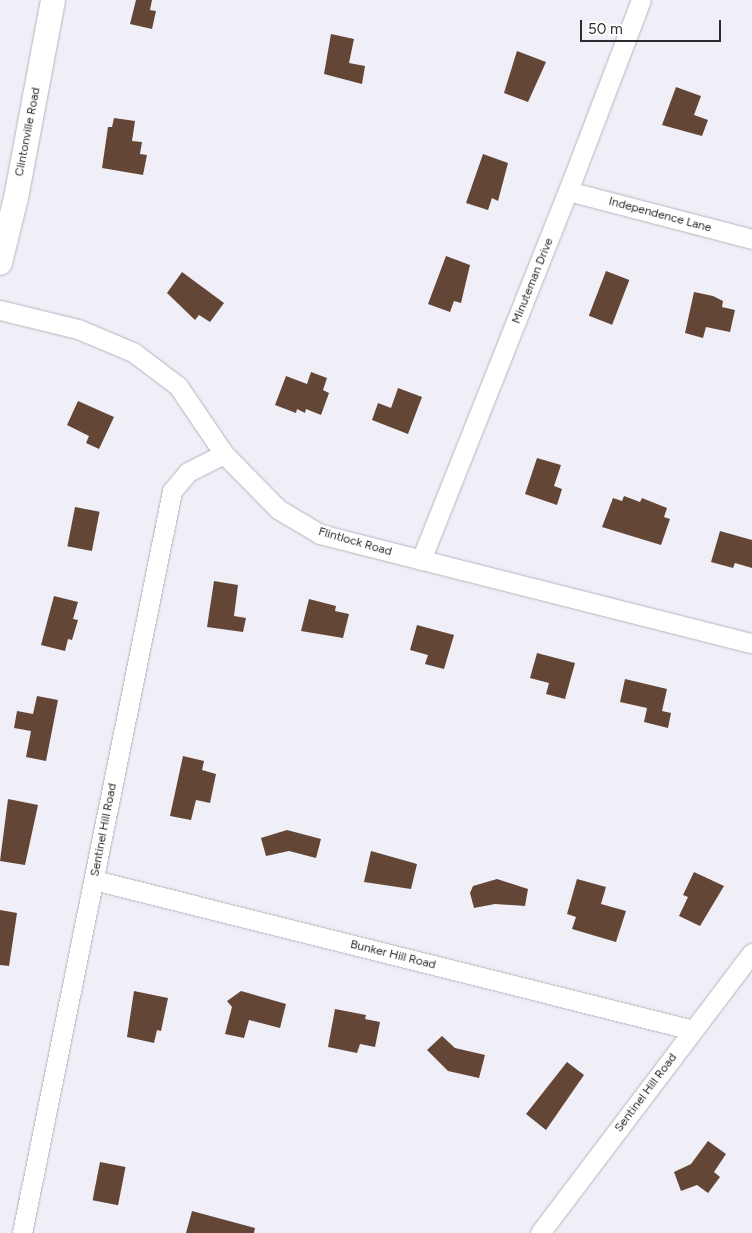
<!DOCTYPE html>
<style>
body{margin:0}
#map{position:relative;width:752px;height:1233px;overflow:hidden;background:#f0eff8;font-family:Figtree,sans-serif}
div>[style]{position:absolute}
[style*='--x']{left:calc(var(--x)*1px);top:calc(var(--y)*1px);width:calc(var(--w)*1px);rotate:calc(var(--a)*1deg)}
.building>*{inset:0;background:#644636;transform-origin:0 0}
.roads{filter:drop-shadow(0 0 1px #b5b5bd) drop-shadow(0 0 1px #b5b5bd)}
.minor>*{height:19px;margin:-9.5px;padding:0 9.5px;transform-origin:9.5px;border-radius:9.5px;background:#fff}
.tertiary>*{height:24px;margin:-12px;padding:0 12px;transform-origin:12px;border-radius:12px;background:#fff}
span{translate:-50% -50%;white-space:nowrap;text-align:center;line-height:1.15;-webkit-text-stroke:5px #fff;paint-order:stroke}
.street-label{font-size:12px;color:#2c2c2f}
.scale{position:absolute;left:580px;top:20px;width:141px;height:22px;box-sizing:border-box;border:2px solid #2c2c2f;border-top:0;padding-left:6px;font-size:15px;line-height:18px;white-space:nowrap;color:#2c2c2f;-webkit-text-stroke:4px #fff;paint-order:stroke}
</style>
<div id="map">
<div class="building">
<div style="clip-path:polygon(136px 0,152px 0,150px 10px,156px 11px,152px 29px,130px 24px)"></div>
<div style="clip-path:polygon(331px 34px,354px 39px,349px 63px,365px 66px,362px 84px,324px 74px)"></div>
<div style="clip-path:polygon(517px 51px,546px 62px,528px 102px,504px 93px)"></div>
<div style="clip-path:polygon(676px 87px,701px 96px,694px 115px,708px 120px,702px 136px,662px 125px)"></div>
<div style="clip-path:polygon(114px 118px,135px 121px,132px 141px,142px 142px,140px 154px,147px 155px,143px 175px,102px 168px,108px 127px,112px 127px)"></div>
<div style="clip-path:polygon(483px 154px,508px 163px,498px 201px,492px 198px,488px 210px,466px 203px)"></div>
<div style="clip-path:polygon(446px 256px,470px 265px,461px 303px,454px 301px,450px 312px,428px 304px)"></div>
<div style="left:606px;top:271px;width:25px;height:48px;rotate:21deg"></div>
<div style="clip-path:polygon(182px 272px,224px 303px,210px 322px,199px 315px,195px 320px,167px 293px)"></div>
<div style="clip-path:polygon(694px 292px,713px 296px,723px 301px,722px 307px,735px 310px,730px 332px,706px 327px,703px 338px,685px 333px)"></div>
<div style="clip-path:polygon(311px 372px,327px 378px,323px 390px,329px 393px,321px 415px,306px 409px,305px 413px,297px 409px,296px 413px,275px 405px,286px 376px,307px 384px)"></div>
<div style="clip-path:polygon(398px 388px,422px 397px,408px 434px,372px 420px,378px 403px,391px 408px)"></div>
<div style="clip-path:polygon(78px 401px,114px 417px,99px 449px,86px 443px,89px 436px,67px 425px)"></div>
<div style="clip-path:polygon(537px 458px,561px 465px,554px 486px,562px 489px,557px 505px,525px 494px)"></div>
<div style="clip-path:polygon(624px 496px,640px 502px,642px 498px,667px 508px,664px 517px,670px 519px,661px 545px,602px 527px,613px 498px,622px 501px)"></div>
<div style="left:75px;top:507px;width:25px;height:40px;rotate:11deg"></div>
<div style="clip-path:polygon(720px 531px,752px 540px,752px 568px,735px 563px,733px 568px,711px 562px)"></div>
<div style="clip-path:polygon(214px 581px,238px 585px,234px 616px,246px 618px,243px 632px,207px 627px)"></div>
<div style="clip-path:polygon(54px 596px,78px 602px,73px 619px,78px 620px,72px 640px,68px 639px,65px 651px,41px 645px)"></div>
<div style="clip-path:polygon(309px 599px,336px 606px,335px 611px,349px 614px,343px 638px,301px 631px)"></div>
<div style="clip-path:polygon(417px 625px,454px 635px,444px 669px,425px 664px,428px 655px,410px 650px)"></div>
<div style="clip-path:polygon(537px 653px,575px 663px,565px 699px,546px 694px,549px 683px,530px 678px)"></div>
<div style="clip-path:polygon(625px 679px,667px 689px,662px 711px,671px 713px,668px 728px,644px 722px,647px 708px,620px 702px)"></div>
<div style="clip-path:polygon(37px 696px,58px 700px,46px 761px,26px 757px,31px 731px,14px 728px,17px 711px,33px 714px)"></div>
<div style="clip-path:polygon(183px 756px,204px 761px,202px 770px,216px 774px,210px 803px,196px 800px,191px 820px,170px 816px)"></div>
<div style="clip-path:polygon(8px 799px,38px 805px,25px 865px,0 861px)"></div>
<div style="clip-path:polygon(287px 830px,321px 839px,316px 858px,289px 851px,266px 856px,261px 838px)"></div>
<div style="clip-path:polygon(371px 851px,417px 864px,411px 889px,364px 882px)"></div>
<div style="clip-path:polygon(694px 872px,724px 886px,700px 926px,679px 916px,688px 897px,683px 895px)"></div>
<div style="clip-path:polygon(497px 879px,528px 889px,525px 906px,495px 904px,474px 908px,470px 893px,473px 886px)"></div>
<div style="clip-path:polygon(577px 879px,606px 887px,601px 904px,626px 911px,616px 942px,572px 929px,576px 917px,567px 914px)"></div>
<div style="clip-path:polygon(0 910px,17px 913px,9px 966px,0 965px)"></div>
<div style="clip-path:polygon(134px 991px,168px 998px,161px 1031px,157px 1030px,154px 1043px,127px 1037px)"></div>
<div style="clip-path:polygon(241px 991px,286px 1004px,280px 1028px,249px 1020px,244px 1038px,225px 1034px,232px 1007px,227px 1001px)"></div>
<div style="clip-path:polygon(335px 1009px,366px 1015px,365px 1019px,380px 1022px,375px 1047px,360px 1044px,357px 1053px,328px 1047px)"></div>
<div style="clip-path:polygon(442px 1036px,455px 1048px,485px 1055px,479px 1078px,448px 1071px,427px 1050px)"></div>
<div style="clip-path:polygon(567px 1062px,584px 1075px,546px 1130px,526px 1114px)"></div>
<div style="clip-path:polygon(708px 1141px,726px 1154px,714px 1172px,720px 1177px,708px 1193px,697px 1185px,681px 1191px,674px 1172px,691px 1164px)"></div>
<div style="left:100px;top:1162px;width:26px;height:39px;rotate:11deg"></div>
<div style="clip-path:polygon(192px 1211px,255px 1228px,254px 1233px,186px 1233px)"></div>
</div>
<div class="roads">
<div class="minor">
<div style="--x:568;--y:191;--w:190;--a:14.6"></div>
<div style="--x:0;--y:310;--w:80;--a:13.7"></div>
<div style="--x:78;--y:329;--w:60;--a:22.7"></div>
<div style="--x:133;--y:352;--w:56;--a:37.1"></div>
<div style="--x:178;--y:386;--w:82;--a:55.9"></div>
<div style="--x:224;--y:454;--w:77;--a:45.5"></div>
<div style="--x:278;--y:509;--w:49;--a:30.8"></div>
<div style="--x:320;--y:534;--w:446;--a:14.2"></div>
<div style="--x:421;--y:560;--w:397;--a:-68.3"></div>
<div style="--x:568;--y:191;--w:204;--a:-69.1"></div>
<div style="--x:94;--y:880;--w:617;--a:14.06"></div>
<div style="--x:22;--y:1233;--w:757;--a:-78.57"></div>
<div style="--x:172;--y:491;--w:25;--a:-50"></div>
<div style="--x:188;--y:472;--w:40;--a:-26.6"></div>
<div style="--x:540;--y:1233;--w:351;--a:-52.9"></div>
</div>
<div class="tertiary">
<div style="--x:0;--y:263;--w:67;--a:-76.2"></div>
<div style="--x:16;--y:198;--w:201;--a:-79.4"></div>
</div>
</div>
<div class="street-label">
<span style="left:28px;top:132px;rotate:-79deg">Clintonville Road</span>
<span style="left:660px;top:215px;rotate:15deg">Independence Lane</span>
<span style="left:533px;top:281px;rotate:-68deg">Minuteman Drive</span>
<span style="left:355px;top:542px;rotate:16deg">Flintlock Road</span>
<span style="left:104px;top:830px;rotate:-79deg">Sentinel Hill Road</span>
<span style="left:393px;top:955px;rotate:14deg">Bunker Hill Road</span>
<span style="left:646px;top:1093px;rotate:-53deg">Sentinel Hill Road</span>
</div>
<div class="scale">50 m</div>
</div>
